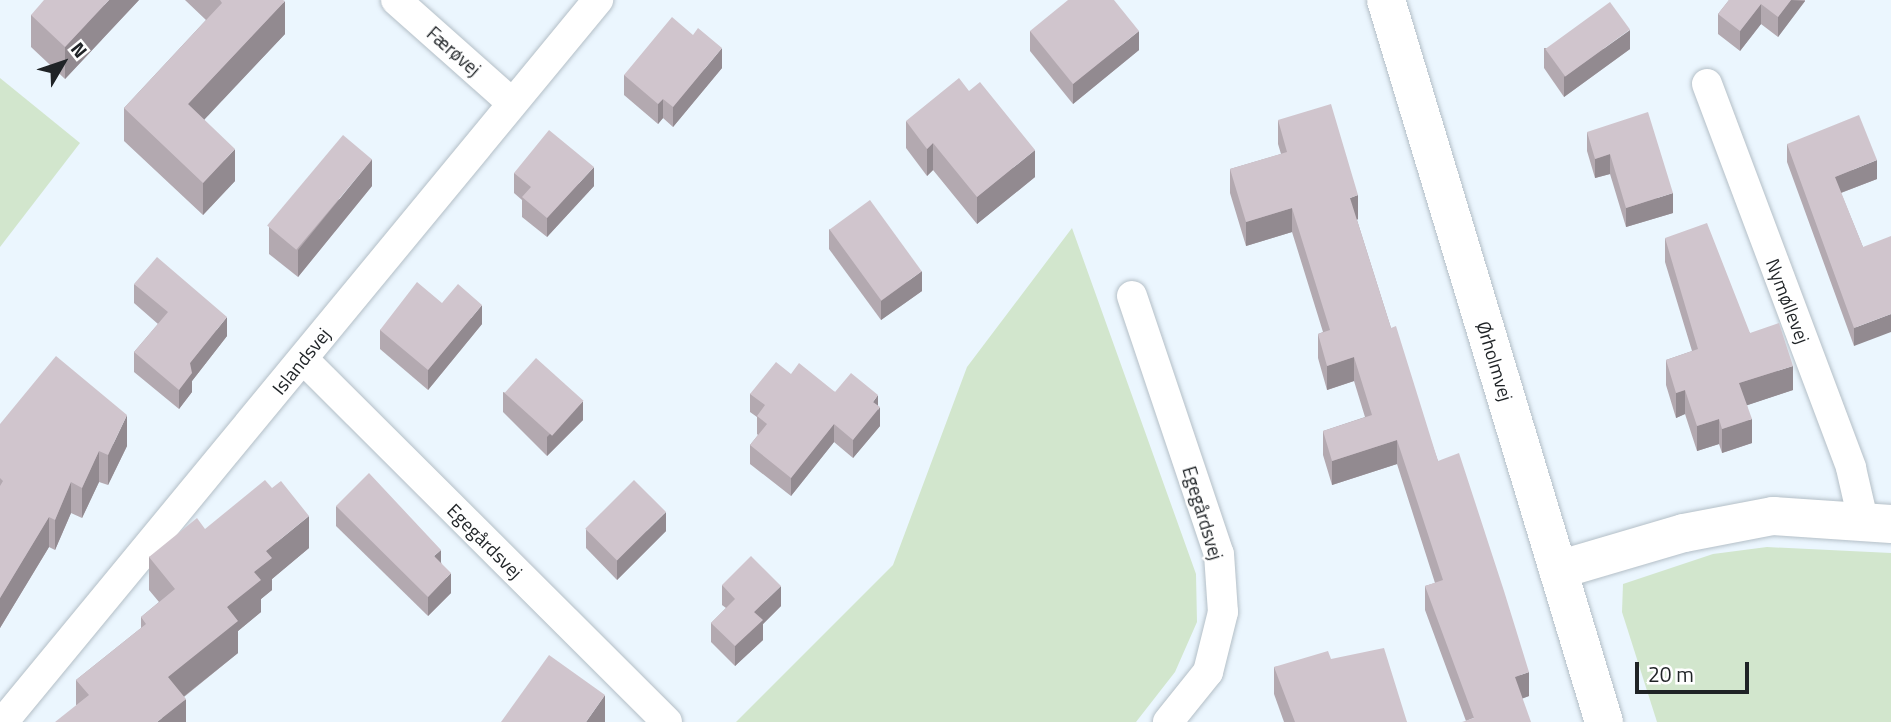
<!DOCTYPE html>
<meta charset="utf-8">
<style>
body{margin:0}
#map{position:relative;width:1891px;height:722px;overflow:hidden;background:#ebf6fe;font-family:"Titillium Web",sans-serif}
div>[style]{position:absolute}
[style*='--x']{left:calc(var(--x)*1px);top:calc(var(--y)*1px);width:calc(var(--w)*1px);rotate:calc(var(--a)*1deg)}
.green>*{inset:0;background:#d2e6cd}
.roads{filter:drop-shadow(0 0 2px #b4bfc7) drop-shadow(0 0 2px #b4bfc7)}
.street>*{height:30px;margin:-15px;padding:0 15px;transform-origin:15px;border-radius:15px;background:#fff}
.secondary>*{height:38px;margin:-19px;padding:0 19px;transform-origin:19px;border-radius:19px;background:#fff}
.wall>*{inset:0;background:#b3a9b0}
.shaded-wall>*{inset:0;background:#928a90}
.building>*{inset:0;background:#d0c5cd;transform-origin:0 0}
span{translate:-50% -50%;white-space:nowrap;text-align:center;line-height:1.15;-webkit-text-stroke:5px #fff;paint-order:stroke}
.street-label{font-size:19px;color:#1f2326}
.north{position:absolute;left:28px;top:28px;width:70px;height:70px;-webkit-text-stroke:5px #fff;paint-order:stroke;rotate:51deg;font-size:19px;font-weight:700;line-height:28px;text-align:center;color:#1f2326}
.north::after{content:'';display:block;margin:auto;width:24px;height:32px;background:#1f2326;clip-path:polygon(50% 0,100% 100%,50% 72%,0 100%)}
.scale{position:absolute;left:1635px;top:662px;width:114px;height:32px;box-sizing:border-box;border:4px solid #1f2326;border-top:0;padding-left:9px;font-size:21px;line-height:24px;white-space:nowrap;color:#1f2326;-webkit-text-stroke:5px #fff;paint-order:stroke}
</style>
<div id="map">
<div class="green">
<div style="clip-path:polygon(0 78px,80px 143px,0 247px)"></div>
<div style="clip-path:polygon(1072px 228px,1196px 574px,1197px 622px,1175px 672px,1136px 722px,736px 722px,893px 565px,967px 367px)"></div>
<div style="clip-path:polygon(1767px 547px,1891px 553px,1891px 722px,1657px 722px,1622px 612px,1623px 584px,1713px 554px)"></div>
</div>
<div class="roads">
<div class="street">
<div style="--x:396;--y:0;--w:155;--a:41.6"></div>
<div style="--x:1707;--y:84;--w:410;--a:69.4"></div>
<div style="--x:1851;--y:468;--w:53;--a:77"></div>
<div style="--x:1132;--y:296;--w:272;--a:71.4"></div>
<div style="--x:1219;--y:554;--w:58;--a:86.1"></div>
<div style="--x:1223;--y:612;--w:62;--a:104"></div>
<div style="--x:1208;--y:672;--w:64;--a:128.7"></div>
<div style="--x:303;--y:359;--w:514;--a:44.92"></div>
<div style="--x:3;--y:722;--w:936;--a:-50.51"></div>
</div>
<div class="secondary">
<div style="--x:1386;--y:0;--w:754;--a:73.2"></div>
<div style="--x:1558;--y:570;--w:131;--a:-16.4"></div>
<div style="--x:1684;--y:533;--w:91;--a:-10.8"></div>
<div style="--x:1773;--y:516;--w:118;--a:3.9"></div>
</div>
</div>
<div class="wall">
<div style="clip-path:polygon(139px 0,65px 79px,31px 47px,31px 15px)"></div>
<div style="clip-path:polygon(185px 0,283px 0,285px 34px,204px 119px,235px 181px,203px 215px,124px 141px,124px 108px,206px 20px)"></div>
<div style="clip-path:polygon(1729px 0,1805px 0,1805px 1px,1778px 37px,1761px 24px,1740px 51px,1718px 34px,1718px 14px)"></div>
<div style="clip-path:polygon(1030px 31px,1139px 50px,1073px 104px,1030px 51px)"></div>
<div style="clip-path:polygon(1544px 48px,1630px 49px,1564px 97px,1544px 68px)"></div>
<div style="clip-path:polygon(722px 68px,673px 127px,663px 118px,658px 124px,624px 95px,624px 75px)"></div>
<div style="clip-path:polygon(1278px 120px,1358px 219px,1357px 220px,1391px 328px,1438px 461px,1529px 696px,1466px 721px,1425px 610px,1425px 586px,1435px 583px,1397px 464px,1332px 485px,1323px 455px,1323px 431px,1365px 417px,1354px 381px,1327px 390px,1318px 358px,1318px 334px,1323px 332px,1292px 232px,1246px 246px,1230px 193px,1230px 169px,1281px 154px,1278px 144px)"></div>
<div style="clip-path:polygon(906px 121px,1035px 177px,977px 224px,933px 170px,927px 176px,906px 148px)"></div>
<div style="clip-path:polygon(1587px 132px,1673px 213px,1626px 227px,1610px 174px,1595px 178px,1587px 151px)"></div>
<div style="clip-path:polygon(1787px 144px,1877px 179px,1841px 193px,1863px 247px,1854px 346px,1787px 162px)"></div>
<div style="clip-path:polygon(514px 173px,594px 186px,547px 237px,522px 217px,522px 200px,514px 193px)"></div>
<div style="clip-path:polygon(372px 186px,298px 277px,269px 254px,269px 227px)"></div>
<div style="clip-path:polygon(829px 229px,922px 291px,881px 320px,829px 249px)"></div>
<div style="clip-path:polygon(1665px 238px,1750px 333px,1793px 390px,1747px 405px,1752px 443px,1722px 453px,1719px 444px,1697px 451px,1685px 414px,1676px 418px,1666px 385px,1666px 360px,1692px 351px,1665px 262px)"></div>
<div style="clip-path:polygon(134px 284px,227px 336px,192px 381px,192px 392px,179px 409px,134px 372px,134px 352px,158px 324px,134px 303px)"></div>
<div style="clip-path:polygon(442px 303px,482px 324px,428px 390px,380px 349px,380px 330px)"></div>
<div style="clip-path:polygon(791px 374px,835px 392px,878px 405px,880px 426px,853px 458px,834px 442px,791px 496px,750px 464px,750px 445px,758px 435px,757px 434px,757px 417px,750px 412px,750px 394px)"></div>
<div style="clip-path:polygon(503px 392px,583px 420px,547px 456px,503px 412px)"></div>
<div style="clip-path:polygon(0 424px,127px 446px,108px 485px,99px 482px,82px 518px,71px 513px,55px 550px,49px 547px,0 628px)"></div>
<div style="clip-path:polygon(336px 506px,441px 562px,451px 593px,428px 616px,336px 526px)"></div>
<div style="clip-path:polygon(205px 529px,309px 548px,272px 579px,272px 590px,261px 599px,261px 612px,238px 631px,238px 653px,184px 697px,186px 722px,76px 705px,76px 680px,141px 628px,141px 617px,159px 602px,149px 590px,149px 557px)"></div>
<div style="clip-path:polygon(586px 529px,666px 531px,617px 580px,586px 548px)"></div>
<div style="clip-path:polygon(722px 585px,781px 606px,763px 624px,763px 640px,735px 666px,711px 642px,711px 623px,726px 608px,722px 605px)"></div>
<div style="clip-path:polygon(1331px 659px,1407px 722px,1284px 722px,1274px 694px,1274px 667px)"></div>
</div>
<div class="shaded-wall">
<div style="clip-path:polygon(109px 0,139px 0,65px 79px,65px 47px)"></div>
<div style="clip-path:polygon(1791px 0,1805px 1px,1778px 37px,1778px 17px)"></div>
<div style="clip-path:polygon(285px 1px,285px 34px,188px 137px,188px 104px)"></div>
<div style="clip-path:polygon(1761px 4px,1761px 24px,1740px 51px,1740px 31px)"></div>
<div style="clip-path:polygon(1630px 30px,1630px 49px,1564px 97px,1564px 77px)"></div>
<div style="clip-path:polygon(1139px 31px,1139px 50px,1073px 104px,1073px 84px)"></div>
<div style="clip-path:polygon(722px 48px,722px 68px,673px 127px,673px 107px)"></div>
<div style="clip-path:polygon(663px 99px,663px 118px,658px 124px,658px 104px)"></div>
<div style="clip-path:polygon(933px 143px,933px 170px,927px 176px,927px 149px)"></div>
<div style="clip-path:polygon(235px 149px,235px 181px,203px 215px,203px 183px)"></div>
<div style="clip-path:polygon(1035px 150px,1035px 177px,977px 224px,977px 197px)"></div>
<div style="clip-path:polygon(1610px 154px,1610px 174px,1595px 178px,1595px 159px)"></div>
<div style="clip-path:polygon(372px 159px,372px 186px,298px 277px,298px 250px)"></div>
<div style="clip-path:polygon(1877px 160px,1877px 179px,1835px 195px,1835px 177px)"></div>
<div style="clip-path:polygon(594px 167px,594px 186px,547px 237px,547px 218px)"></div>
<div style="clip-path:polygon(1673px 193px,1673px 213px,1626px 227px,1626px 208px)"></div>
<div style="clip-path:polygon(1358px 195px,1358px 219px,1350px 222px,1350px 198px)"></div>
<div style="clip-path:polygon(1292px 208px,1292px 232px,1246px 246px,1246px 222px)"></div>
<div style="clip-path:polygon(922px 271px,922px 291px,881px 320px,881px 301px)"></div>
<div style="clip-path:polygon(482px 305px,482px 324px,428px 390px,428px 370px)"></div>
<div style="clip-path:polygon(1891px 314px,1891px 332px,1854px 346px,1854px 328px)"></div>
<div style="clip-path:polygon(227px 317px,227px 336px,192px 381px,192px 392px,179px 409px,179px 390px,190px 363px)"></div>
<div style="clip-path:polygon(1354px 357px,1354px 381px,1327px 390px,1327px 366px)"></div>
<div style="clip-path:polygon(1793px 366px,1793px 390px,1739px 408px,1739px 383px)"></div>
<div style="clip-path:polygon(1685px 390px,1685px 414px,1676px 418px,1676px 393px)"></div>
<div style="clip-path:polygon(878px 395px,878px 410px,880px 407px,880px 426px,853px 458px,853px 440px,873px 402px)"></div>
<div style="clip-path:polygon(583px 401px,583px 420px,547px 456px,547px 437px)"></div>
<div style="clip-path:polygon(127px 415px,127px 446px,108px 485px,108px 455px)"></div>
<div style="clip-path:polygon(1719px 419px,1719px 444px,1697px 451px,1697px 426px)"></div>
<div style="clip-path:polygon(1752px 419px,1752px 443px,1722px 453px,1722px 429px)"></div>
<div style="clip-path:polygon(834px 424px,834px 442px,791px 496px,791px 478px)"></div>
<div style="clip-path:polygon(1397px 440px,1397px 464px,1332px 485px,1332px 461px)"></div>
<div style="clip-path:polygon(99px 451px,99px 482px,82px 518px,82px 488px)"></div>
<div style="clip-path:polygon(71px 482px,71px 513px,55px 550px,55px 520px)"></div>
<div style="clip-path:polygon(666px 512px,666px 531px,617px 580px,617px 560px)"></div>
<div style="clip-path:polygon(309px 516px,309px 548px,272px 579px,272px 590px,261px 599px,261px 612px,238px 631px,238px 653px,168px 709px,168px 677px,227px 607px,254px 572px,266px 551px)"></div>
<div style="clip-path:polygon(49px 517px,49px 547px,0 628px,0 598px)"></div>
<div style="clip-path:polygon(441px 550px,441px 570px,434px 556px)"></div>
<div style="clip-path:polygon(451px 573px,451px 593px,428px 616px,428px 597px)"></div>
<div style="clip-path:polygon(781px 586px,781px 606px,763px 624px,763px 640px,735px 666px,735px 646px,754px 612px)"></div>
<div style="clip-path:polygon(1529px 672px,1529px 696px,1515px 701px,1515px 677px)"></div>
<div style="clip-path:polygon(605px 695px,605px 722px,586px 722px)"></div>
<div style="clip-path:polygon(186px 699px,186px 722px,157px 722px)"></div>
</div>
<div class="building">
<div style="clip-path:polygon(44px 0,109px 0,65px 47px,31px 15px)"></div>
<div style="clip-path:polygon(220px 0,283px 0,285px 1px,188px 104px,235px 149px,203px 183px,124px 108px,222px 3px)"></div>
<div style="clip-path:polygon(1068px 0,1114px 0,1139px 31px,1073px 84px,1030px 31px)"></div>
<div style="clip-path:polygon(1729px 0,1791px 0,1778px 17px,1761px 4px,1740px 31px,1718px 14px)"></div>
<div style="left:1610px;top:2px;width:34px;height:80px;rotate:54deg"></div>
<div style="clip-path:polygon(672px 17px,693px 35px,698px 28px,722px 48px,673px 107px,663px 99px,658px 104px,624px 75px)"></div>
<div style="clip-path:polygon(959px 78px,969px 91px,980px 82px,1035px 150px,977px 197px,933px 143px,927px 149px,906px 121px)"></div>
<div style="clip-path:polygon(1331px 104px,1358px 195px,1350px 198px,1391px 328px,1396px 326px,1438px 461px,1459px 453px,1504px 591px,1529px 672px,1515px 677px,1531px 722px,1462px 722px,1474px 718px,1425px 586px,1443px 580px,1397px 440px,1332px 461px,1323px 431px,1372px 415px,1354px 357px,1327px 366px,1318px 334px,1330px 330px,1292px 208px,1246px 222px,1230px 169px,1287px 152px,1278px 120px)"></div>
<div style="clip-path:polygon(1648px 112px,1673px 193px,1626px 208px,1610px 154px,1595px 159px,1587px 132px)"></div>
<div style="clip-path:polygon(1859px 115px,1877px 160px,1835px 177px,1863px 247px,1891px 236px,1891px 314px,1854px 328px,1787px 144px)"></div>
<div style="clip-path:polygon(549px 130px,594px 167px,547px 218px,522px 197px,531px 187px,514px 173px)"></div>
<div style="left:343px;top:135px;width:38px;height:118px;rotate:40deg"></div>
<div style="left:870px;top:200px;width:88px;height:50px;rotate:54deg"></div>
<div style="clip-path:polygon(1707px 223px,1750px 333px,1779px 323px,1793px 366px,1739px 383px,1752px 419px,1722px 429px,1719px 419px,1697px 426px,1685px 390px,1676px 393px,1666px 360px,1698px 349px,1665px 238px)"></div>
<div style="clip-path:polygon(157px 257px,227px 317px,190px 363px,192px 373px,179px 390px,134px 352px,168px 312px,134px 284px)"></div>
<div style="clip-path:polygon(417px 282px,442px 303px,458px 284px,482px 305px,428px 370px,380px 330px)"></div>
<div style="clip-path:polygon(56px 356px,127px 415px,108px 455px,99px 451px,82px 488px,71px 482px,55px 520px,49px 517px,0 598px,0 486px,3px 481px,0 478px,0 424px)"></div>
<div style="left:536px;top:358px;width:64px;height:47px;rotate:42deg"></div>
<div style="clip-path:polygon(776px 362px,791px 374px,799px 363px,835px 392px,851px 373px,878px 395px,873px 402px,880px 407px,853px 440px,834px 424px,791px 478px,750px 445px,767px 424px,757px 416px,765px 405px,750px 394px)"></div>
<div style="clip-path:polygon(369px 473px,441px 550px,434px 556px,451px 573px,428px 597px,336px 506px)"></div>
<div style="clip-path:polygon(265px 480px,272px 488px,281px 481px,309px 516px,266px 551px,272px 558px,254px 572px,261px 580px,227px 607px,238px 621px,168px 677px,186px 699px,157px 722px,55px 722px,89px 695px,76px 680px,146px 624px,141px 617px,175px 589px,149px 557px,197px 518px,205px 529px)"></div>
<div style="left:634px;top:480px;width:45px;height:69px;rotate:45deg"></div>
<div style="clip-path:polygon(751px 556px,781px 586px,754px 612px,763px 620px,735px 646px,711px 623px,735px 599px,722px 585px)"></div>
<div style="clip-path:polygon(1384px 648px,1407px 722px,1295px 722px,1274px 667px,1328px 651px,1331px 659px)"></div>
<div style="clip-path:polygon(549px 655px,605px 695px,586px 722px,501px 722px)"></div>
</div>
<div class="street-label">
<span style="left:454px;top:51px;rotate:41deg">Færøvej</span>
<span style="left:1788px;top:301px;rotate:69deg">Nymøllevej</span>
<span style="left:301px;top:361px;rotate:-51deg">Islandsvej</span>
<span style="left:1495px;top:361px;rotate:73deg">Ørholmvej</span>
<span style="left:1203px;top:513px;rotate:73deg">Egegårdsvej</span>
<span style="left:485px;top:541px;rotate:45deg">Egegårdsvej</span>
</div>
<div class="north">N</div>
<div class="scale">20 m</div>
</div>
